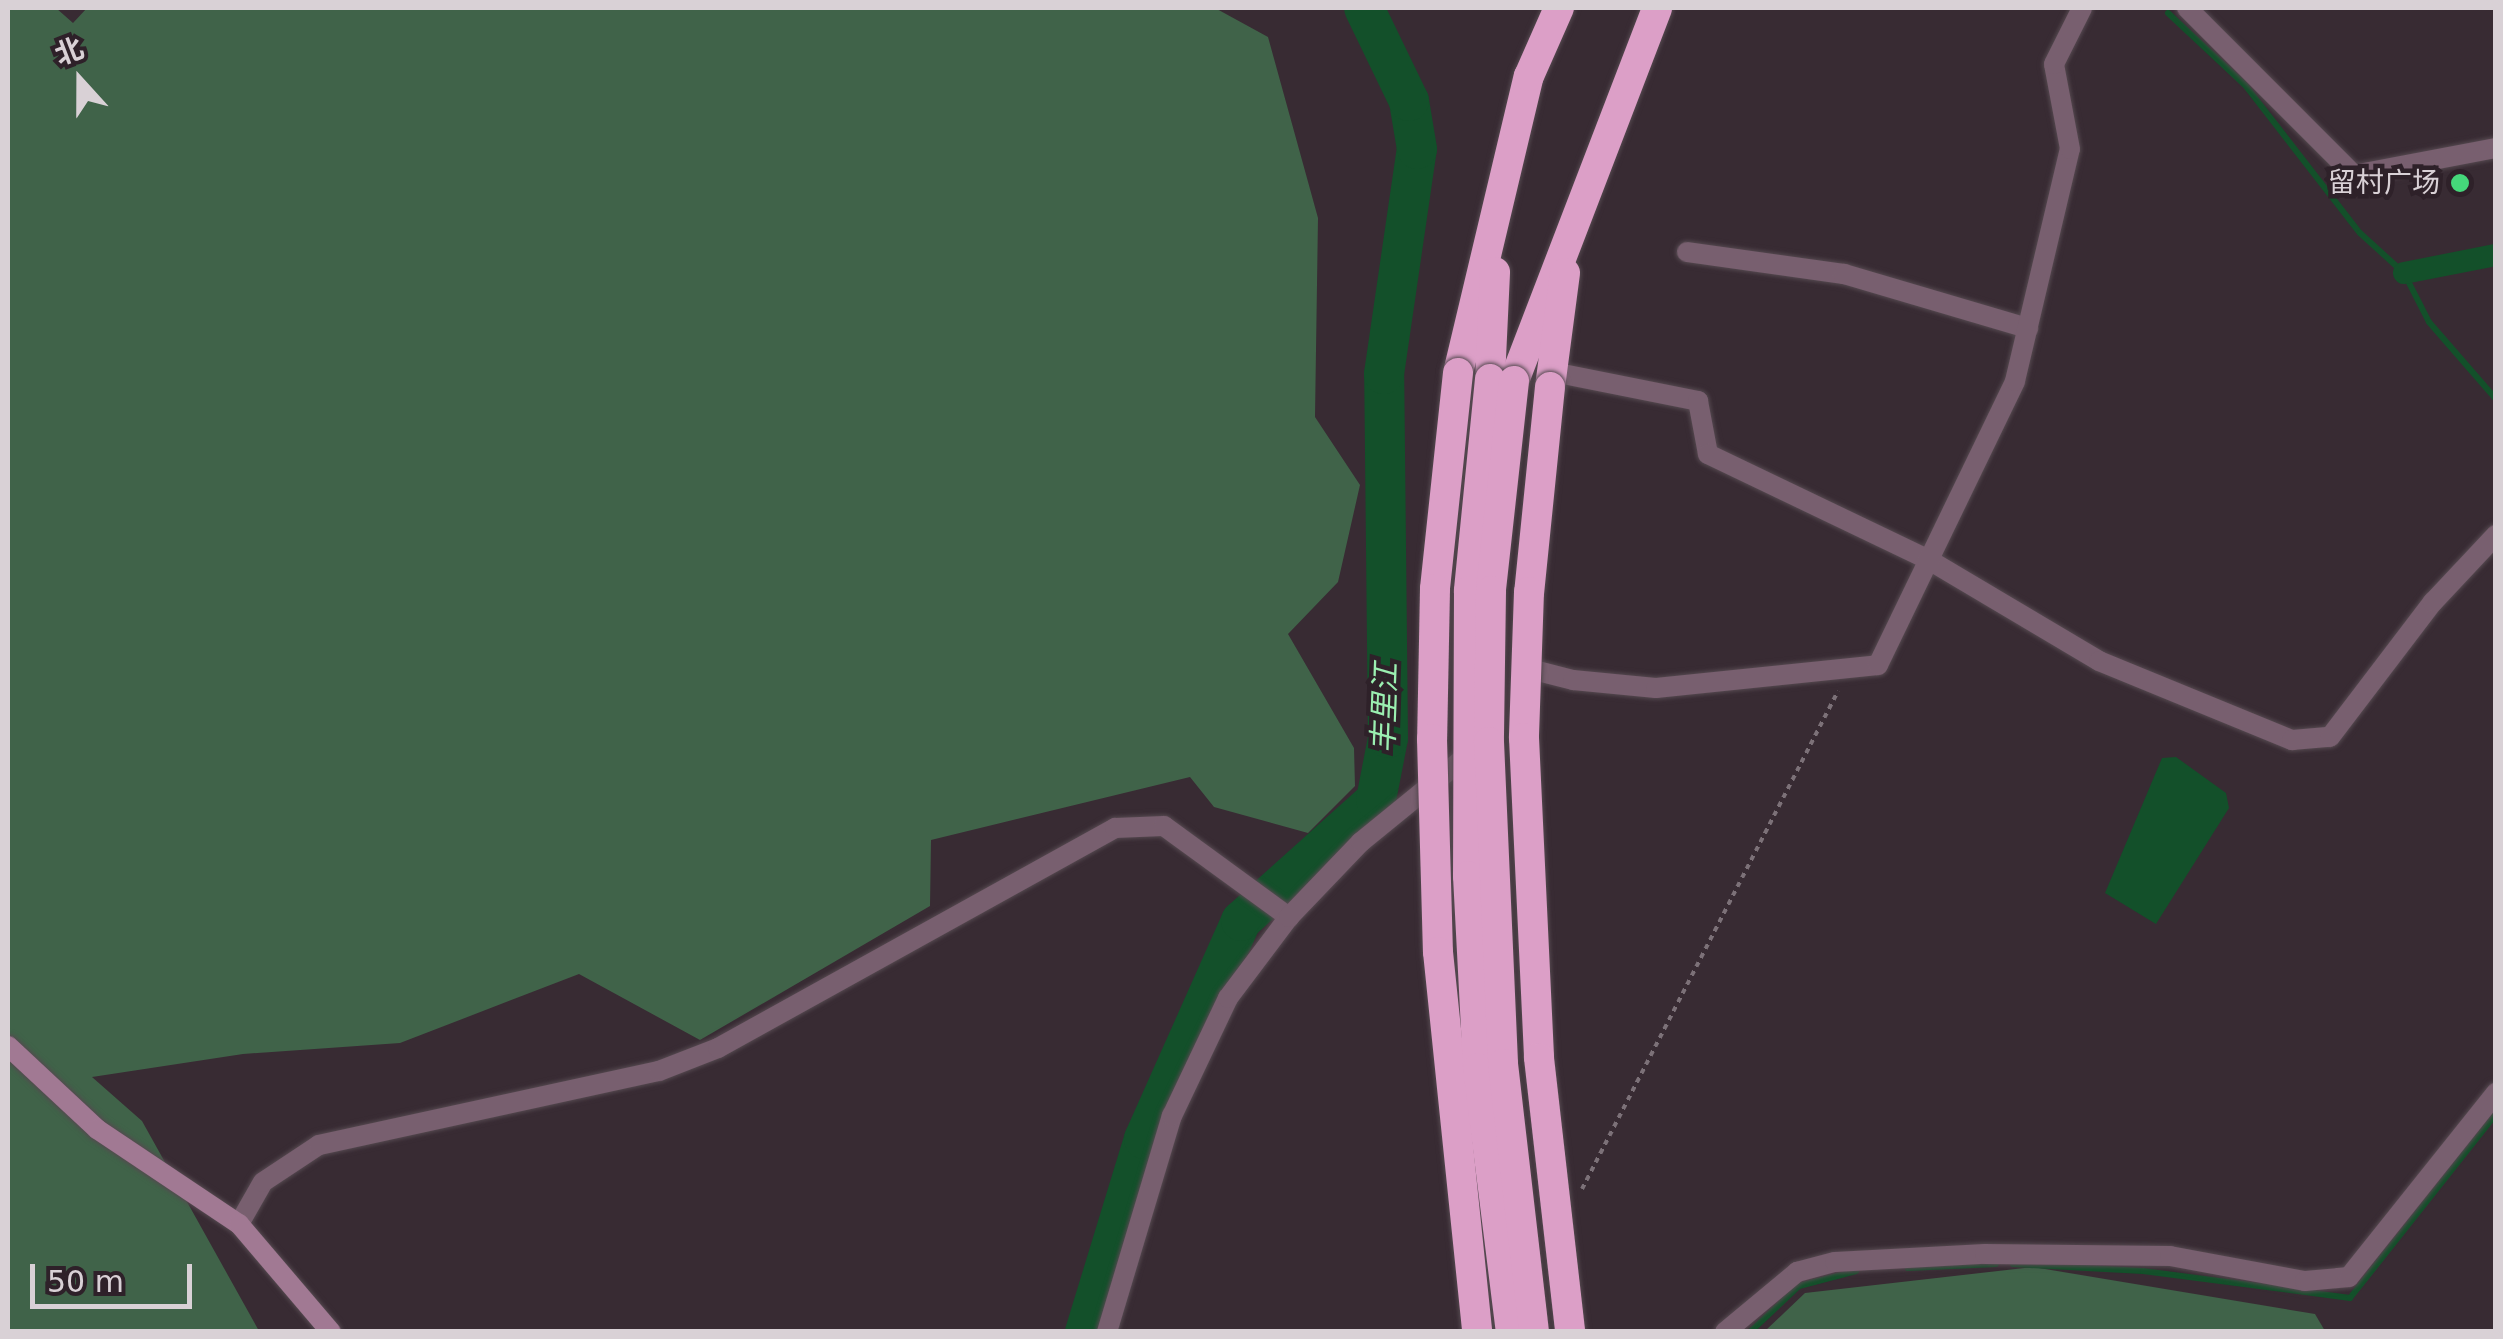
<!DOCTYPE html>
<meta charset="utf-8">
<style>
body{margin:0}
#map{position:relative;width:2503px;height:1339px;overflow:hidden;background:#382b33;font-family:"DejaVu Sans","Noto Sans SC",sans-serif}
div>[style]{position:absolute}
[style*='--x']{left:calc(var(--x)*1px);top:calc(var(--y)*1px);width:calc(var(--w)*1px);rotate:calc(var(--a)*1deg)}
.green>*{inset:0;background:#406349}
.water>*{inset:0;background:#13502a}
.stream>*{height:6px;margin:-3px;padding:0 3px;transform-origin:3px;border-radius:3px;background:#13502a}
.canal>*{height:22px;margin:-11px;padding:0 11px;transform-origin:11px;border-radius:11px;background:#13502a}
.river>*{height:40px;margin:-20px;padding:0 20px;transform-origin:20px;border-radius:20px;background:#13502a}
.path>*{height:4px;margin-top:-2px;transform-origin:0;background:repeating-linear-gradient(90deg,#7c7178 0 5px,transparent 0 10px)}
.roads{filter:drop-shadow(0 0 2px #554950) drop-shadow(0 0 2px #554950)}
.street>*{height:20px;margin:-10px;padding:0 10px;transform-origin:10px;border-radius:10px;background:#785f6f}
.secondary>*{height:20px;margin:-10px;padding:0 10px;transform-origin:10px;border-radius:10px;background:#a17993}
.highway>*{height:30px;margin:-15px;padding:0 15px;transform-origin:15px;border-radius:15px;background:#dc9fc7}
.bridges{filter:drop-shadow(0 0 2px #554950) drop-shadow(0 0 2px #554950)}
.highway-bridge>*{height:30px;margin:-15px;padding:0 15px;transform-origin:15px;border-radius:15px;background:#dc9fc7}
.dots>*{width:28px;height:28px;translate:-50% -50%;box-sizing:border-box;border:5px solid #2e2129;border-radius:50%}
span{translate:-50% -50%;white-space:nowrap;text-align:center;line-height:1.15;-webkit-text-stroke:9px #2e2129;paint-order:stroke}
.poi-label{font-size:28px;color:#d9d1d6}
.right{translate:-100% -50%;text-align:right}
.water-label{font-size:30px;color:#9befb1;font-style:italic}
.frame{position:absolute;inset:0;border:10px solid #d9d1d6;pointer-events:none}
.north{position:absolute;left:30px;top:30px;width:100px;height:100px;-webkit-text-stroke:8px #2e2129;paint-order:stroke;rotate:339deg;font-size:28px;font-weight:700;line-height:40px;text-align:center;color:#d9d1d6}
.north::after{content:'';display:block;margin:auto;width:35px;height:45px;background:#d9d1d6;clip-path:polygon(50% 0,100% 100%,50% 72%,0 100%)}
.scale{position:absolute;left:30px;top:1264px;width:162px;height:45px;box-sizing:border-box;border:5px solid #d9d1d6;border-top:0;padding-left:12px;font-size:30px;line-height:35px;white-space:nowrap;color:#d9d1d6;-webkit-text-stroke:8px #2e2129;paint-order:stroke}
</style>
<div id="map">
<div class="green">
<div style="clip-path:polygon(8px 8px,56px 8px,73px 23px,87px 8px,1215px 8px,1268px 37px,1318px 218px,1315px 417px,1360px 485px,1338px 582px,1288px 634px,1354px 748px,1355px 786px,1308px 833px,1214px 807px,1190px 777px,931px 840px,930px 906px,700px 1040px,579px 974px,400px 1043px,243px 1054px,92px 1077px,142px 1121px,259px 1331px,8px 1332px)"></div>
<div style="clip-path:polygon(2033px 1267px,2315px 1314px,2325px 1331px,1765px 1331px,1805px 1293px)"></div>
</div>
<div class="water">
<div style="clip-path:polygon(2176px 757px,2226px 793px,2229px 808px,2156px 924px,2105px 893px,2162px 758px)"></div>
</div>
<div class="stream">
<div style="--x:2168;--y:13;--w:105;--a:43.1"></div>
<div style="--x:2245;--y:85;--w:187;--a:52.2"></div>
<div style="--x:2360;--y:233;--w:59;--a:42.3"></div>
<div style="--x:2404;--y:273;--w:55;--a:63"></div>
<div style="--x:2429;--y:322;--w:102;--a:49"></div>
<div style="--x:2013;--y:1264;--w:130;--a:3.1"></div>
<div style="--x:2143;--y:1271;--w:209;--a:7.4"></div>
<div style="--x:2350;--y:1298;--w:235;--a:-51.6"></div>
<div style="--x:1908;--y:1268;--w:88;--a:-2.6"></div>
<div style="--x:1750;--y:1332;--w:67;--a:-43.2"></div>
<div style="--x:1799;--y:1286;--w:59;--a:-14.7"></div>
</div>
<div class="canal">
<div style="--x:2404;--y:273;--w:94;--a:-11.1"></div>
</div>
<div class="river">
<div style="--x:1085;--y:1332;--w:202;--a:-73"></div>
<div style="--x:1144;--y:1139;--w:239;--a:-66"></div>
<div style="--x:1241;--y:921;--w:181;--a:-41.9"></div>
<div style="--x:1376;--y:800;--w:63;--a:-79"></div>
<div style="--x:1388;--y:738;--w:364;--a:-90.6"></div>
<div style="--x:1384;--y:374;--w:227;--a:-81.7"></div>
<div style="--x:1417;--y:149;--w:49;--a:-99.5"></div>
<div style="--x:1409;--y:101;--w:103;--a:-115.8"></div>
</div>
<div class="path">
<div style="--x:1582;--y:1189;--w:560;--a:-62.79"></div>
</div>
<div class="roads">
<div class="street">
<div style="--x:2187;--y:8;--w:236;--a:45"></div>
<div style="--x:2354;--y:175;--w:145;--a:-10.8"></div>
<div style="--x:1687;--y:252;--w:159;--a:8"></div>
<div style="--x:1844;--y:274;--w:192;--a:16.4"></div>
<div style="--x:1563;--y:374;--w:138;--a:11.3"></div>
<div style="--x:1698;--y:401;--w:54;--a:79.3"></div>
<div style="--x:1708;--y:454;--w:245;--a:25.6"></div>
<div style="--x:1929;--y:560;--w:198;--a:30.7"></div>
<div style="--x:2099;--y:661;--w:209;--a:22.3"></div>
<div style="--x:2292;--y:740;--w:38;--a:-5"></div>
<div style="--x:2330;--y:737;--w:170;--a:-52.7"></div>
<div style="--x:2433;--y:602;--w:92;--a:-46.8"></div>
<div style="--x:1526;--y:668;--w:49;--a:14.3"></div>
<div style="--x:1573;--y:680;--w:83;--a:5.5"></div>
<div style="--x:1656;--y:688;--w:223;--a:-5.9"></div>
<div style="--x:1878;--y:665;--w:315;--a:-64.2"></div>
<div style="--x:2015;--y:381;--w:238;--a:-76.7"></div>
<div style="--x:2070;--y:149;--w:86;--a:-100.7"></div>
<div style="--x:2054;--y:64;--w:63;--a:-63.4"></div>
<div style="--x:239;--y:1224;--w:48;--a:-60.3"></div>
<div style="--x:263;--y:1182;--w:67;--a:-33.5"></div>
<div style="--x:319;--y:1145;--w:348;--a:-12.3"></div>
<div style="--x:659;--y:1071;--w:63;--a:-21.3"></div>
<div style="--x:718;--y:1048;--w:454;--a:-29"></div>
<div style="--x:1115;--y:828;--w:49;--a:-2.3"></div>
<div style="--x:1164;--y:826;--w:155;--a:36.1"></div>
<div style="--x:1107;--y:1332;--w:226;--a:-73.3"></div>
<div style="--x:1172;--y:1116;--w:131;--a:-64.6"></div>
<div style="--x:1228;--y:998;--w:101;--a:-53"></div>
<div style="--x:1289;--y:917;--w:104;--a:-46.2"></div>
<div style="--x:1361;--y:842;--w:147;--a:-39.2"></div>
<div style="--x:1725;--y:1332;--w:94;--a:-39.8"></div>
<div style="--x:1797;--y:1272;--w:39;--a:-15"></div>
<div style="--x:1835;--y:1262;--w:150;--a:-3.1"></div>
<div style="--x:1985;--y:1254;--w:185;--a:0.6"></div>
<div style="--x:2170;--y:1256;--w:137;--a:10.5"></div>
<div style="--x:2305;--y:1281;--w:44;--a:-5.2"></div>
<div style="--x:2349;--y:1277;--w:236;--a:-51.4"></div>
</div>
<div class="secondary">
<div style="--x:8;--y:1046;--w:122;--a:43"></div>
<div style="--x:97;--y:1129;--w:171;--a:33.8"></div>
<div style="--x:239;--y:1224;--w:142;--a:49.6"></div>
</div>
<div class="highway">
<div style="--x:1458;--y:373;--w:305;--a:-76.6"></div>
<div style="--x:1529;--y:76;--w:74;--a:-66.2"></div>
<div style="--x:1490;--y:379;--w:107;--a:-87.3"></div>
<div style="--x:1514;--y:381;--w:399;--a:-69"></div>
<div style="--x:1550;--y:387;--w:115;--a:-82.5"></div>
</div>
</div>
<div class="bridges">
<div class="highway-bridge">
<div style="--x:1458;--y:373;--w:217;--a:96.1"></div>
<div style="--x:1435;--y:589;--w:150;--a:91.1"></div>
<div style="--x:1432;--y:739;--w:213;--a:88.4"></div>
<div style="--x:1438;--y:952;--w:382;--a:84.1"></div>
<div style="--x:1490;--y:379;--w:213;--a:95.7"></div>
<div style="--x:1469;--y:591;--w:285;--a:90.2"></div>
<div style="--x:1468;--y:876;--w:192;--a:87"></div>
<div style="--x:1478;--y:1068;--w:266;--a:82.9"></div>
<div style="--x:1514;--y:381;--w:211;--a:96.3"></div>
<div style="--x:1491;--y:591;--w:151;--a:90.8"></div>
<div style="--x:1489;--y:742;--w:322;--a:87.5"></div>
<div style="--x:1503;--y:1064;--w:270;--a:83.4"></div>
<div style="--x:1550;--y:387;--w:206;--a:95.8"></div>
<div style="--x:1529;--y:592;--w:146;--a:92"></div>
<div style="--x:1524;--y:738;--w:320;--a:87.3"></div>
<div style="--x:1539;--y:1058;--w:276;--a:83.5"></div>
</div>
</div>
<div class="dots">
<div style="left:2460px;top:183px;background:#45d77a"></div>
</div>
<div class="poi-label">
<span class="right" style="left:2440px;top:183px">留村广场</span>
</div>
<div class="water-label">
<span style="left:1385px;top:708px;rotate:-88deg">丰里江</span>
</div>
<div class="frame"></div>
<div class="north">北</div>
<div class="scale">50 m</div>
</div>
